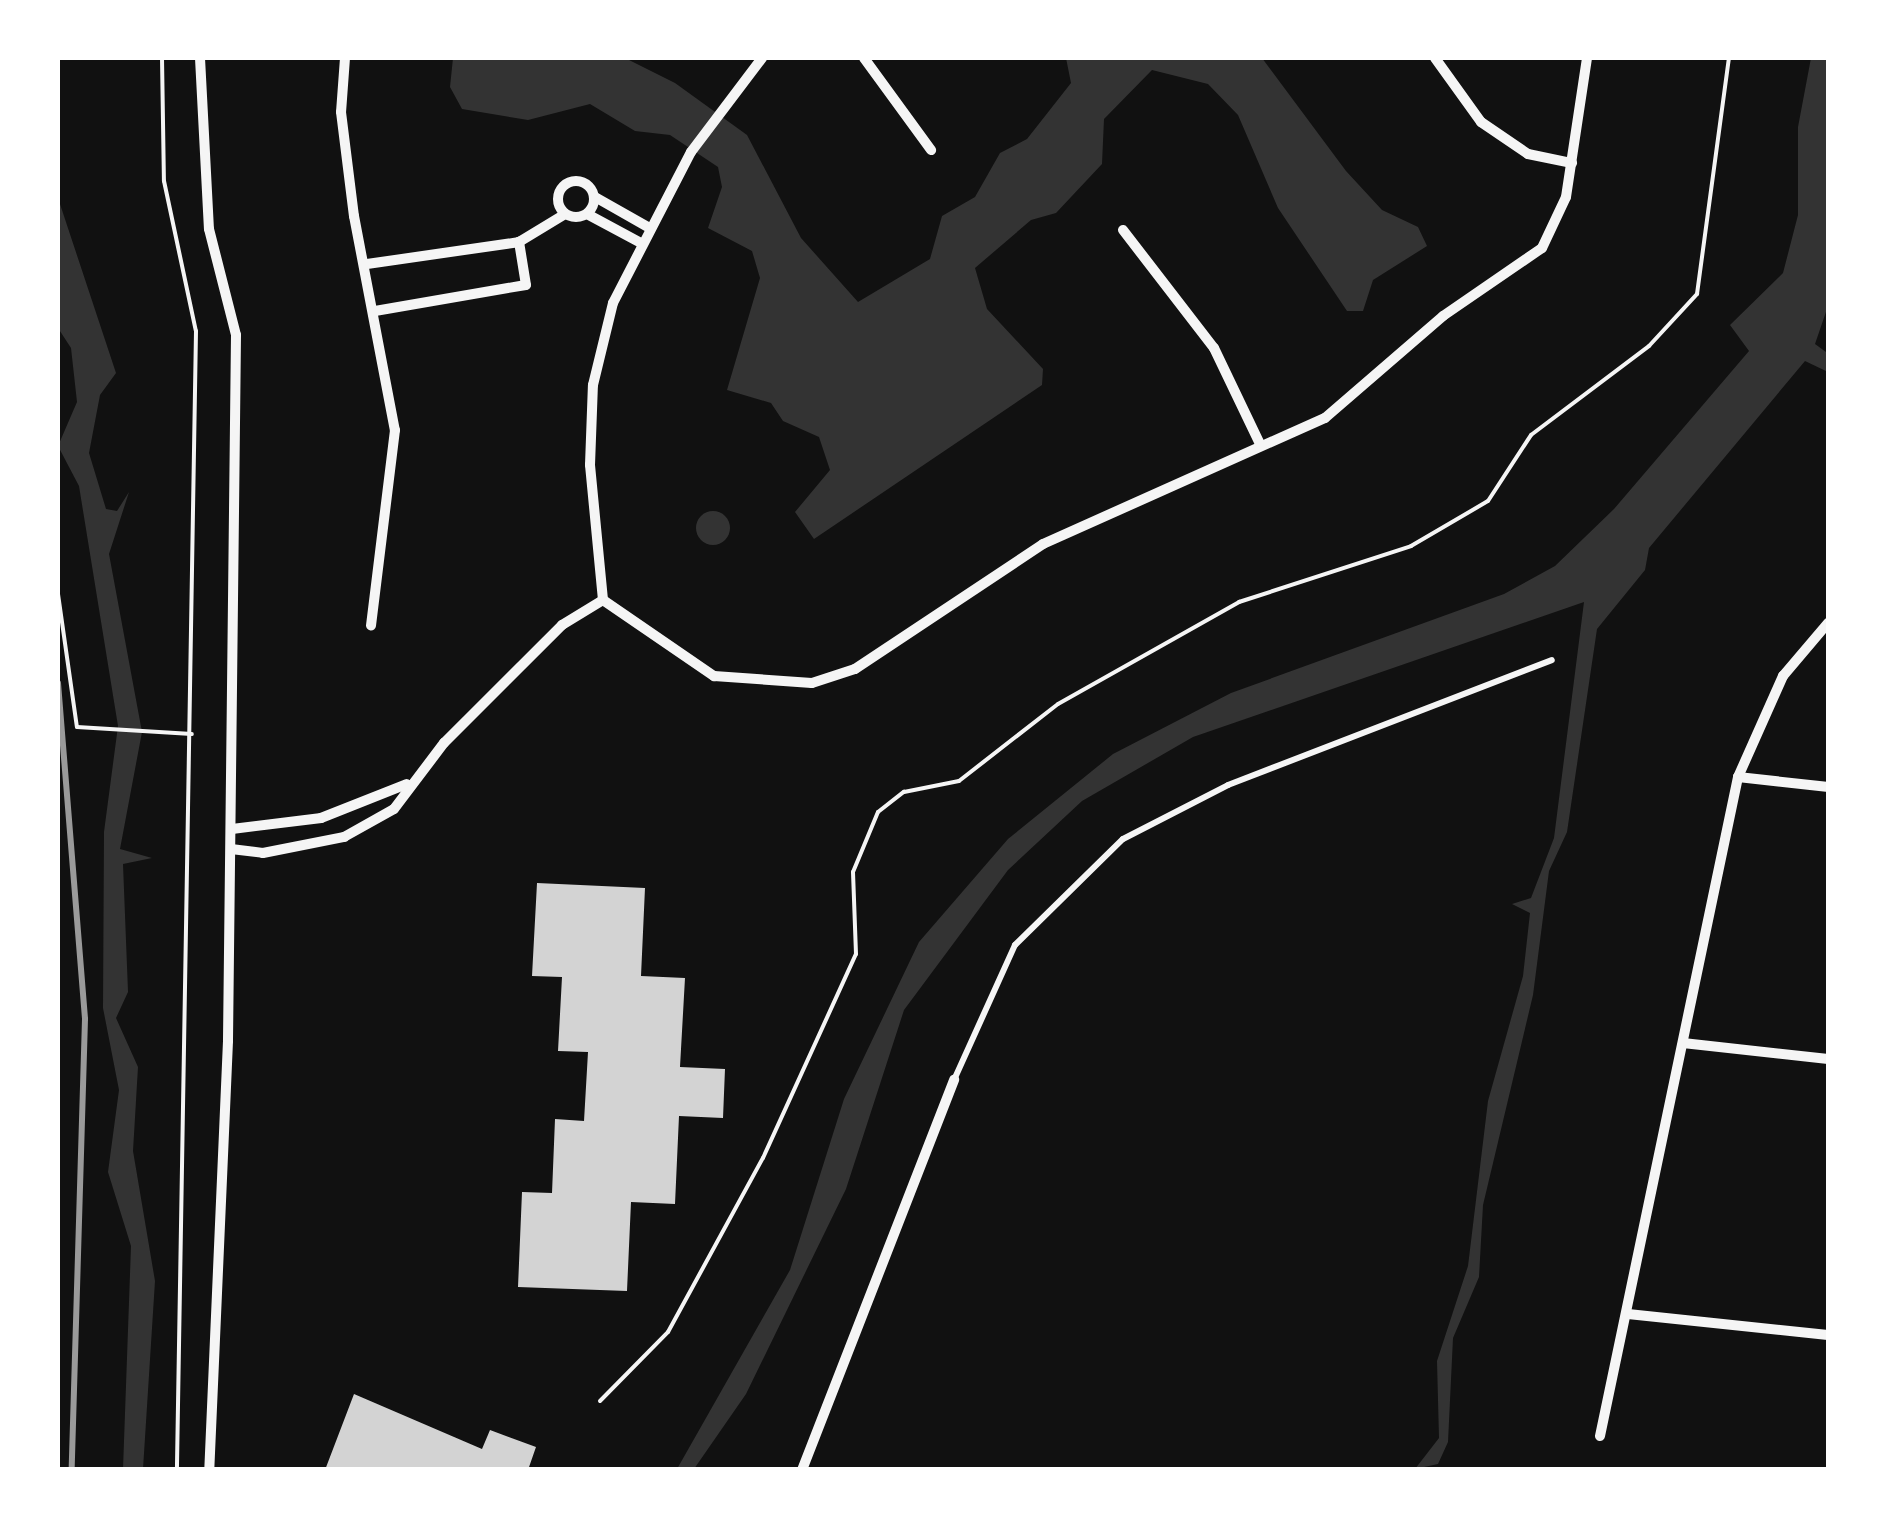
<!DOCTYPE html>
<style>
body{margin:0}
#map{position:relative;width:1886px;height:1527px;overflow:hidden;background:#111;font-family:Poppins,sans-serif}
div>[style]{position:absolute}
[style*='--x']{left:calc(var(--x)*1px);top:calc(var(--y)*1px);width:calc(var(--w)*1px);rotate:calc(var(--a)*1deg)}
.water>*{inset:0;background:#333}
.round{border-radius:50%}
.building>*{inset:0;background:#d3d3d3}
.path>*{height:4px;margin:-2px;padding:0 2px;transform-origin:2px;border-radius:2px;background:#f5f5f5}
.service>*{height:6px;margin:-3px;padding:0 3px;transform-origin:3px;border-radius:3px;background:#f5f5f5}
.minor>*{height:10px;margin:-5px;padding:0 5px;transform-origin:5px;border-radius:5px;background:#f5f5f5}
.minor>.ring{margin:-5px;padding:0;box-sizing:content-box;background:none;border:10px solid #f5f5f5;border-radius:50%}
.rail>*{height:6px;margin:-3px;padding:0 3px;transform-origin:3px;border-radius:3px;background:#9a9a9a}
span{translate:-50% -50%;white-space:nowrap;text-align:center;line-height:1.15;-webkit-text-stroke:10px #fff;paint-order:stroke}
.frame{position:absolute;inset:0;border:60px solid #fff;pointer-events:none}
</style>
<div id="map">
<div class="water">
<div style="clip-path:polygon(453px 58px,625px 58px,675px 83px,747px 135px,801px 238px,858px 302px,930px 259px,942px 216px,975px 197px,1000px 153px,1027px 139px,1071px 83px,1066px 58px,1262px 58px,1346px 171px,1382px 210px,1418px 227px,1427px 246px,1373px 280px,1363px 311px,1347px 311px,1278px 208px,1238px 115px,1208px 84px,1152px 70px,1104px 119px,1102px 164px,1056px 213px,1031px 220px,975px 268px,987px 309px,1043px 369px,1042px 385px,814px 539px,795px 512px,830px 470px,819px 437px,783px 421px,771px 403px,727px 390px,760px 278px,752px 251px,708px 228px,722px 187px,718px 167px,670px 135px,635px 131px,590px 104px,528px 120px,462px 109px,450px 87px)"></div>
<div style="clip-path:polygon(1811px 58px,1828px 58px,1828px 306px,1815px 344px,1826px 352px,1828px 372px,1805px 361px,1649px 548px,1645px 570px,1597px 629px,1567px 832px,1549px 871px,1533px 995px,1483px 1205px,1479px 1277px,1453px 1338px,1448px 1442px,1438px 1464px,1415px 1469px,1439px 1438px,1437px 1361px,1468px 1266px,1488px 1101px,1523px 976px,1530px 913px,1512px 904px,1531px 898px,1554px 838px,1584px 602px,1193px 737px,1082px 801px,1008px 870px,904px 1010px,846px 1189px,746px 1394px,694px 1469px,677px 1469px,790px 1270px,844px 1099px,919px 942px,1008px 839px,1113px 754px,1231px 693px,1504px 594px,1555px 566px,1614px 509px,1749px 351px,1730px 325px,1783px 273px,1798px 215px,1798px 127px)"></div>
<div style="clip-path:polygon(58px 198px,116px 373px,100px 395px,89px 453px,106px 509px,117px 511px,129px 492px,109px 554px,142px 732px,120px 849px,152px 858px,123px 864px,128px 992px,116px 1018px,138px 1067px,133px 1151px,155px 1281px,143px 1469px,123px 1469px,131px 1246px,108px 1172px,119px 1090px,103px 1008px,104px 832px,118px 726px,79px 486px,58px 446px,77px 402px,71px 348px,58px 328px)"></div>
<div class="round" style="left:696px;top:511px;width:34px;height:34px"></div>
</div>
<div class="building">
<div style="clip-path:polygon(537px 883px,645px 888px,641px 976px,685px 978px,680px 1067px,725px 1069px,723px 1118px,679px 1116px,675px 1204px,631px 1202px,627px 1291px,518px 1287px,522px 1192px,552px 1193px,555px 1119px,584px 1121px,588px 1052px,558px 1051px,562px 977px,532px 976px)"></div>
<div style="clip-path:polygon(354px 1394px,482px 1449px,490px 1430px,536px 1447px,528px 1470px,325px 1470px)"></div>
</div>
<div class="path">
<div style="--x:162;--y:58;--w:123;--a:89.1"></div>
<div style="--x:164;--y:181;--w:153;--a:78"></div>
<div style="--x:196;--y:331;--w:1139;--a:90.96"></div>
<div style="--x:58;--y:594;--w:134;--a:81.9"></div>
<div style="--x:77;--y:727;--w:115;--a:3.5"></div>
<div style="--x:600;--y:1401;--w:97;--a:-45.4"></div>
<div style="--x:668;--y:1332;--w:198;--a:-61.4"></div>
<div style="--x:763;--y:1158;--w:224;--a:-65.5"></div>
<div style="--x:856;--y:954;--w:82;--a:-92.1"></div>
<div style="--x:853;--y:872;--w:65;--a:-67.4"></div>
<div style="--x:878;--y:812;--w:33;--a:-38"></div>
<div style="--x:904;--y:792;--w:56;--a:-11.3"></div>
<div style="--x:959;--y:781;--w:125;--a:-37.9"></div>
<div style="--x:1058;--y:704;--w:208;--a:-29.4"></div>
<div style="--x:1239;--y:602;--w:181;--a:-18"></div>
<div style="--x:1411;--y:546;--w:89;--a:-30.3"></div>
<div style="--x:1488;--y:501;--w:79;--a:-56.9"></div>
<div style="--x:1531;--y:435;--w:148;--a:-37"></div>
<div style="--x:1649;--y:346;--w:71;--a:-47.3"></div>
<div style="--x:1697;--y:294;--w:238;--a:-82.3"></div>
</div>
<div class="service">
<div style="--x:954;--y:1080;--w:148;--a:-65.7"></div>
<div style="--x:1015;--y:945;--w:151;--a:-44.5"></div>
<div style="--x:1123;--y:839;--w:118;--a:-27.2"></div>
<div style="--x:1228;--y:785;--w:347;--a:-21.1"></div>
</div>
<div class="minor">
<div style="--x:200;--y:58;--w:171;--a:87"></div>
<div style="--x:209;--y:229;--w:109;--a:75.7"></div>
<div style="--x:236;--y:335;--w:706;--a:90.65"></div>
<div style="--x:228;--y:1041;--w:429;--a:92.5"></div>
<div style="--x:345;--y:58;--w:54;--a:94.2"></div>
<div style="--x:341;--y:112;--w:105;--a:82.9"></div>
<div style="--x:354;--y:216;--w:218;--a:79.2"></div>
<div style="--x:395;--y:430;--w:197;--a:97"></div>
<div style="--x:864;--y:58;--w:114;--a:53.9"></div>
<div style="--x:1435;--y:58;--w:79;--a:54.3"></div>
<div style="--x:1481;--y:122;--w:57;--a:34.2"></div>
<div style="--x:1528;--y:154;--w:45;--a:11.6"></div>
<div class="ring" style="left:558px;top:181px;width:26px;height:26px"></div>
<div style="--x:595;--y:197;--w:61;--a:29.5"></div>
<div style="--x:587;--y:214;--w:61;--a:28.2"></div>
<div style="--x:1123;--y:230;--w:149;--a:52.4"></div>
<div style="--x:1214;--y:348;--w:106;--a:64.4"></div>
<div style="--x:367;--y:264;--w:154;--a:-8.2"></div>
<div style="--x:519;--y:242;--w:54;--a:-31.3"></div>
<div style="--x:375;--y:311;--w:153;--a:-9.8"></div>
<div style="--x:526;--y:285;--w:44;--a:-99.2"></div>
<div style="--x:603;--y:600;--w:135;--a:34.4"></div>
<div style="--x:714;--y:676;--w:98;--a:4.1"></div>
<div style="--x:812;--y:683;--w:45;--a:-18"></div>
<div style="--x:855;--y:669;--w:226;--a:-33.6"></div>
<div style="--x:1043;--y:544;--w:309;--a:-24.1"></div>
<div style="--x:1325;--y:418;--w:156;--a:-40.8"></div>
<div style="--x:1443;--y:316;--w:120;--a:-34.5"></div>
<div style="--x:1542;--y:248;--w:56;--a:-64.8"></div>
<div style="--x:1566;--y:197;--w:141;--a:-81.4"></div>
<div style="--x:603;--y:600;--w:136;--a:-95.5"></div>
<div style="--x:590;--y:465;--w:80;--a:-87.9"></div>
<div style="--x:593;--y:385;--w:84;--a:-76.3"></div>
<div style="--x:613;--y:303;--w:170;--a:-62.7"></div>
<div style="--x:691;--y:152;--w:118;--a:-52.9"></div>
<div style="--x:1738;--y:777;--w:91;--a:6.3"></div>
<div style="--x:232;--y:829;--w:90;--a:-7"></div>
<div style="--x:321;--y:818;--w:92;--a:-21.6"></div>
<div style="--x:231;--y:849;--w:32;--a:7"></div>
<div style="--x:263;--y:853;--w:83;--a:-11.2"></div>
<div style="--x:344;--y:837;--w:57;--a:-29.2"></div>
<div style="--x:394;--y:809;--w:83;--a:-52.9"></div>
<div style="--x:444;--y:743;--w:167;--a:-45"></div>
<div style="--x:562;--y:625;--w:48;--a:-31.4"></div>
<div style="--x:1683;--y:1043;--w:146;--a:6.3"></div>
<div style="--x:1628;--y:1314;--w:201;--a:6"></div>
<div style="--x:1600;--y:1436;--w:673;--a:-78.17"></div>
<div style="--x:1738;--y:777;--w:111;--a:-66"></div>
<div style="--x:1783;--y:676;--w:70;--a:-49.7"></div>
<div style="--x:802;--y:1470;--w:419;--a:-68.7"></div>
</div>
<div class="rail">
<div style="--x:58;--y:683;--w:337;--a:85.4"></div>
<div style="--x:85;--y:1019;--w:451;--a:91.7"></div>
</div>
<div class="frame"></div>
</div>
